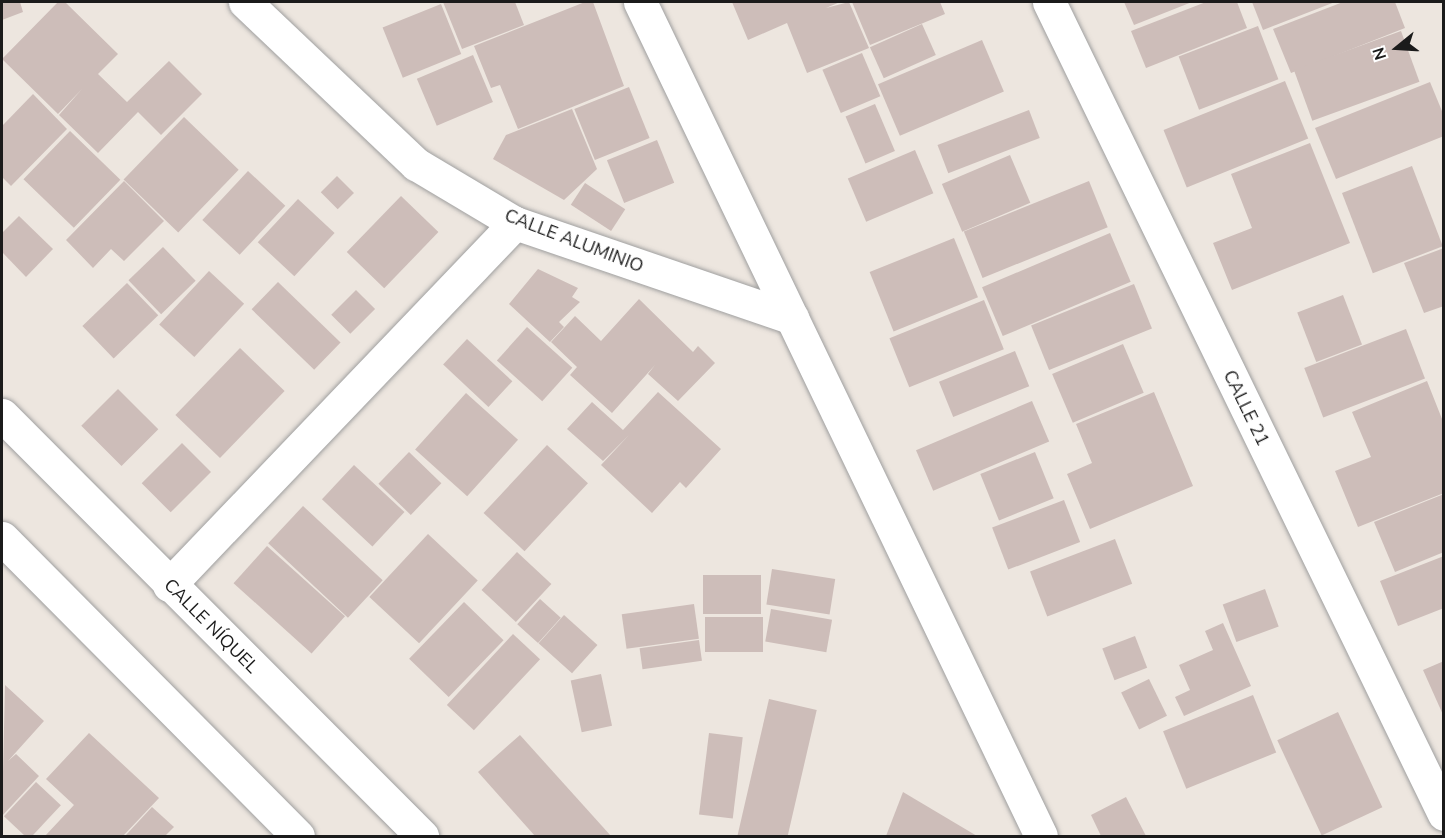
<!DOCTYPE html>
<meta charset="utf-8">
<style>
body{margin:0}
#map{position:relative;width:1445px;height:838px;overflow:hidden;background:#ede6df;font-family:"Nunito Sans",sans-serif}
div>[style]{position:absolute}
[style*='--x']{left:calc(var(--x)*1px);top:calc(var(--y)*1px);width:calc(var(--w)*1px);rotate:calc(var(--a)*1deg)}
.building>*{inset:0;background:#cdbdb9;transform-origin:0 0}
.roads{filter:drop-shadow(0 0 2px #9f9f9f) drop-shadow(0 0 2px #9f9f9f)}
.minor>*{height:33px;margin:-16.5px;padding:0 16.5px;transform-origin:16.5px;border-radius:16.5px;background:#fff}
.tertiary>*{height:33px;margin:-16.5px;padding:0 16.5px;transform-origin:16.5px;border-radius:16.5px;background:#fff}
span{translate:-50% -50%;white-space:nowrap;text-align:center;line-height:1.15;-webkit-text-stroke:4.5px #fff;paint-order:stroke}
.street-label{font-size:18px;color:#1b1b1b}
.frame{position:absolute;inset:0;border:3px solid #1b1b1b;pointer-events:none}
.north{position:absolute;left:1367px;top:18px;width:60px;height:60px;-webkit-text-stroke:4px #fff;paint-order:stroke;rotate:252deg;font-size:16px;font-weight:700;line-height:24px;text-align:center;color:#1b1b1b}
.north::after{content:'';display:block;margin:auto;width:21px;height:27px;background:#1b1b1b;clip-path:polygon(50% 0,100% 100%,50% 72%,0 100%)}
</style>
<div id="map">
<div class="building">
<div style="clip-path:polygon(2px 2px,20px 2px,23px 12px,2px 20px)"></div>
<div style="clip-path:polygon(58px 2px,65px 2px,118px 54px,98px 74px,127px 102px,169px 61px,202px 94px,161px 135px,138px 112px,98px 153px,59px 115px,82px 89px,58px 114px,2px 59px)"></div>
<div style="clip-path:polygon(443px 2px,515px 2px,524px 25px,462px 49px)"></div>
<div style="clip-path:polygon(585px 2px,593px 2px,624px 86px,518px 129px,500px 85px,491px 88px,474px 46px)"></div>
<div style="clip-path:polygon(732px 2px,840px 2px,826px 8px,849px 2px,869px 48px,807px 73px,787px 23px,748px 40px)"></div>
<div style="clip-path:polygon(852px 2px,940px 2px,945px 14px,870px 45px)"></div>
<div style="clip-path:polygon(1124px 2px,1192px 2px,1134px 25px)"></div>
<div style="clip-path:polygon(1206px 2px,1237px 2px,1247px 28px,1146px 68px,1131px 31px)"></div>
<div style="clip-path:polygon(1252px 2px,1335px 2px,1263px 30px)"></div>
<div style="clip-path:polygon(1343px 2px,1395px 2px,1405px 28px,1291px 73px,1273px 29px)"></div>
<div style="left:441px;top:4px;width:54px;height:63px;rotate:68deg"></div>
<div style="left:922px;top:24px;width:34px;height:57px;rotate:66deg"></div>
<div style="left:1258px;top:26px;width:57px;height:85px;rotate:69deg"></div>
<div style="left:1401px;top:31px;width:54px;height:114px;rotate:70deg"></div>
<div style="left:982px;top:40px;width:56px;height:113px;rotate:67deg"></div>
<div style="left:862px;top:53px;width:47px;height:43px;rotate:67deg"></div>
<div style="left:473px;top:55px;width:51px;height:61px;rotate:67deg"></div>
<div style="left:1285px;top:81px;width:62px;height:131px;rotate:68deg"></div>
<div style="clip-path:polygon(1430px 82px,1444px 116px,1444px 136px,1336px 179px,1315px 128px)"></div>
<div style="left:629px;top:87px;width:55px;height:59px;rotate:68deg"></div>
<div style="clip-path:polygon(33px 94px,67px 129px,11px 186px,2px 177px,2px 126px)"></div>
<div style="left:875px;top:104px;width:51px;height:32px;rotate:67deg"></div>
<div style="clip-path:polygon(572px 109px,597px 169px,564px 200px,493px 159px,506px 135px)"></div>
<div style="left:1029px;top:110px;width:30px;height:98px;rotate:69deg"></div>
<div style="left:184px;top:117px;width:76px;height:87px;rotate:44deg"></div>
<div style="left:70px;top:131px;width:70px;height:67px;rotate:44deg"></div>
<div style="left:657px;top:140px;width:46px;height:54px;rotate:68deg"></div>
<div style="clip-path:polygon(1310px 143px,1350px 243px,1232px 290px,1213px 243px,1252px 228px,1231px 174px)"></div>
<div style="left:915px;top:150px;width:47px;height:73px;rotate:67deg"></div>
<div style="left:1010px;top:155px;width:52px;height:74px;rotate:67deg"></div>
<div style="left:1412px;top:166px;width:86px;height:75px;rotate:69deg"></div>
<div style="left:248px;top:171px;width:51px;height:67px;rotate:43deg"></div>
<div style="left:337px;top:176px;width:24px;height:23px;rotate:45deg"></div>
<div style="clip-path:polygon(124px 181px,164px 221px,124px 261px,111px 249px,93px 268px,66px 240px)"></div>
<div style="left:1089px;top:181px;width:50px;height:135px;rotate:68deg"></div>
<div style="left:585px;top:183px;width:48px;height:26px;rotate:33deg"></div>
<div style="left:401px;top:196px;width:52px;height:78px;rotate:44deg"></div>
<div style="left:298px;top:199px;width:50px;height:59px;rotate:43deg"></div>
<div style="clip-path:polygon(19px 216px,53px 249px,26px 277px,2px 252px,2px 233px)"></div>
<div style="left:1110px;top:233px;width:53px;height:139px;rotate:67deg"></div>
<div style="left:954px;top:238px;width:64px;height:91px;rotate:68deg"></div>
<div style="left:163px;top:247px;width:47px;height:48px;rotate:46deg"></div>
<div style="clip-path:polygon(1444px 248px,1444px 306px,1424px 313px,1404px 263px)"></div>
<div style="clip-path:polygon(538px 269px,578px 288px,572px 297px,580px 302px,559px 322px,564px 327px,550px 342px,509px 304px)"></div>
<div style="left:209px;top:271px;width:48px;height:73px;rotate:43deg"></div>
<div style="left:278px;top:282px;width:87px;height:38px;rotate:44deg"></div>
<div style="left:127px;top:283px;width:45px;height:62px;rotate:46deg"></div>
<div style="left:1134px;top:284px;width:48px;height:111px;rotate:68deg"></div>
<div style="left:356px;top:290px;width:27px;height:35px;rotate:45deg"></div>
<div style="left:1343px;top:295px;width:53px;height:49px;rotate:69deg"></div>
<div style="clip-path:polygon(639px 299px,693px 352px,698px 346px,715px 363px,678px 401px,648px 374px,655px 365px,612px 413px,570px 375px,577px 367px,551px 342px,575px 316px,601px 341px)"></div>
<div style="left:984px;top:300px;width:53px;height:102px;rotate:68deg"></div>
<div style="left:527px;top:327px;width:61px;height:45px;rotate:42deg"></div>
<div style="left:1406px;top:329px;width:53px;height:109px;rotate:69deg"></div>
<div style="left:467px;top:339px;width:62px;height:35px;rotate:43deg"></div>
<div style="left:1123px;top:344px;width:53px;height:77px;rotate:67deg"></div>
<div style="left:240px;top:348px;width:62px;height:93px;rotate:44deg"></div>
<div style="left:1015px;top:351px;width:38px;height:82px;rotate:68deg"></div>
<div style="clip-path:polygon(1427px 381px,1444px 424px,1444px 493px,1358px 527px,1335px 471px,1371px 457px,1352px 412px)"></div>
<div style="left:118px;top:389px;width:57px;height:52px;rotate:45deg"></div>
<div style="clip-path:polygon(658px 392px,721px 449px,686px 488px,680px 482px,652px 513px,601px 465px,629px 435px,603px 461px,567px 429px,592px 402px,623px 430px)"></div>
<div style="clip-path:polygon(1154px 392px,1193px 486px,1090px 529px,1067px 474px,1092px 463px,1076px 424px)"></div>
<div style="left:466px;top:393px;width:70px;height:76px;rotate:42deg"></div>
<div style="left:1032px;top:401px;width:44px;height:126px;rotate:67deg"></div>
<div style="left:182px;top:443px;width:41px;height:57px;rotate:45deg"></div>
<div style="left:547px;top:445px;width:56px;height:93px;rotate:43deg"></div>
<div style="left:409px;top:452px;width:45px;height:44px;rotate:44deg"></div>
<div style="left:1035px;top:452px;width:50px;height:59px;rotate:68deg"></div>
<div style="left:354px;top:465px;width:69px;height:47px;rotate:43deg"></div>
<div style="clip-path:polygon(1444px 494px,1444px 552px,1395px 572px,1374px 522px)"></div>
<div style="left:1064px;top:500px;width:45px;height:77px;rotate:69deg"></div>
<div style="left:303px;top:506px;width:109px;height:51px;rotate:43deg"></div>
<div style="left:428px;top:534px;width:68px;height:86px;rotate:43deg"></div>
<div style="left:1115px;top:539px;width:48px;height:91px;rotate:69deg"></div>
<div style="left:267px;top:546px;width:105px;height:50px;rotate:42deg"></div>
<div style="left:517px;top:552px;width:47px;height:52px;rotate:43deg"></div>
<div style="clip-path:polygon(1444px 556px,1444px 608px,1398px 626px,1380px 581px)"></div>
<div style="left:772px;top:569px;width:64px;height:36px;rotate:9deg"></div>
<div style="left:703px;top:575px;width:58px;height:39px"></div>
<div style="left:1265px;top:589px;width:40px;height:45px;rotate:70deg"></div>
<div style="left:540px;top:599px;width:28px;height:34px;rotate:42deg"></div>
<div style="left:464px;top:602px;width:55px;height:79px;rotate:44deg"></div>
<div style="left:694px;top:604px;width:35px;height:73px;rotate:82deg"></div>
<div style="left:771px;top:609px;width:62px;height:33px;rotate:10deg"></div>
<div style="left:564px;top:615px;width:45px;height:38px;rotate:42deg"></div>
<div style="left:705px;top:617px;width:58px;height:35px"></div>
<div style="clip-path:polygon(1223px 623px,1251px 686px,1184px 716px,1175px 697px,1190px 690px,1179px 665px,1213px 650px,1205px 631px)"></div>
<div style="left:513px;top:634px;width:37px;height:97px;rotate:43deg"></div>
<div style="left:1135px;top:636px;width:34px;height:35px;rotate:69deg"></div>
<div style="left:699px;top:640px;width:21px;height:60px;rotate:82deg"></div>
<div style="clip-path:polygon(1444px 661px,1444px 717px,1423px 670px)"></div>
<div style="left:601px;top:674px;width:53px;height:31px;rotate:78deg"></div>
<div style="left:1149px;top:679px;width:41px;height:31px;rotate:64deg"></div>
<div style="clip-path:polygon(5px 685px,44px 721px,8px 761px,16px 754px,39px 776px,2px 816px)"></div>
<div style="left:1253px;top:695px;width:62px;height:97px;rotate:68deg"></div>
<div style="left:769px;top:699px;width:49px;height:141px;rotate:13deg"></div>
<div style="left:1338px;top:712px;width:105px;height:67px;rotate:65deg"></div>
<div style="clip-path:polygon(89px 733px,159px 798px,123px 836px,45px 836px,74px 805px,46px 779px)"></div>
<div style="left:709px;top:733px;width:34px;height:82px;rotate:7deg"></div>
<div style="clip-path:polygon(520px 735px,611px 836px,535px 836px,478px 772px)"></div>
<div style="left:36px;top:782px;width:34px;height:47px;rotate:43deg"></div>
<div style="clip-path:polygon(903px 792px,977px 836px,886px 836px)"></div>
<div style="clip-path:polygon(1126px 797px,1146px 836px,1101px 836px,1091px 815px)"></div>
<div style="clip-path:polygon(152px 807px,174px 827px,165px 836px,125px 836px)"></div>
</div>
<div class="roads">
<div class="minor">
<div style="--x:245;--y:2;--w:236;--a:43.5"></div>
<div style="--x:416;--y:164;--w:115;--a:30.8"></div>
<div style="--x:515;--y:223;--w:293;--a:18.9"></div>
<div style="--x:640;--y:2;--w:925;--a:64.32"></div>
<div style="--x:1049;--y:2;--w:903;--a:64.06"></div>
<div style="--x:169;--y:585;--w:501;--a:-46.29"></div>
</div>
<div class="tertiary">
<div style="--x:2;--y:415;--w:595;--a:45.07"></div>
<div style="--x:2;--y:538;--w:420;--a:45.2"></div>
</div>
</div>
<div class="street-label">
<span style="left:574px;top:241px;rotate:21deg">CALLE ALUMINIO</span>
<span style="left:1246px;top:408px;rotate:64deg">CALLE 21</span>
<span style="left:211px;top:626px;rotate:45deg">CALLE NÍQUEL</span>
</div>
<div class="frame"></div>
<div class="north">N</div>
</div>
